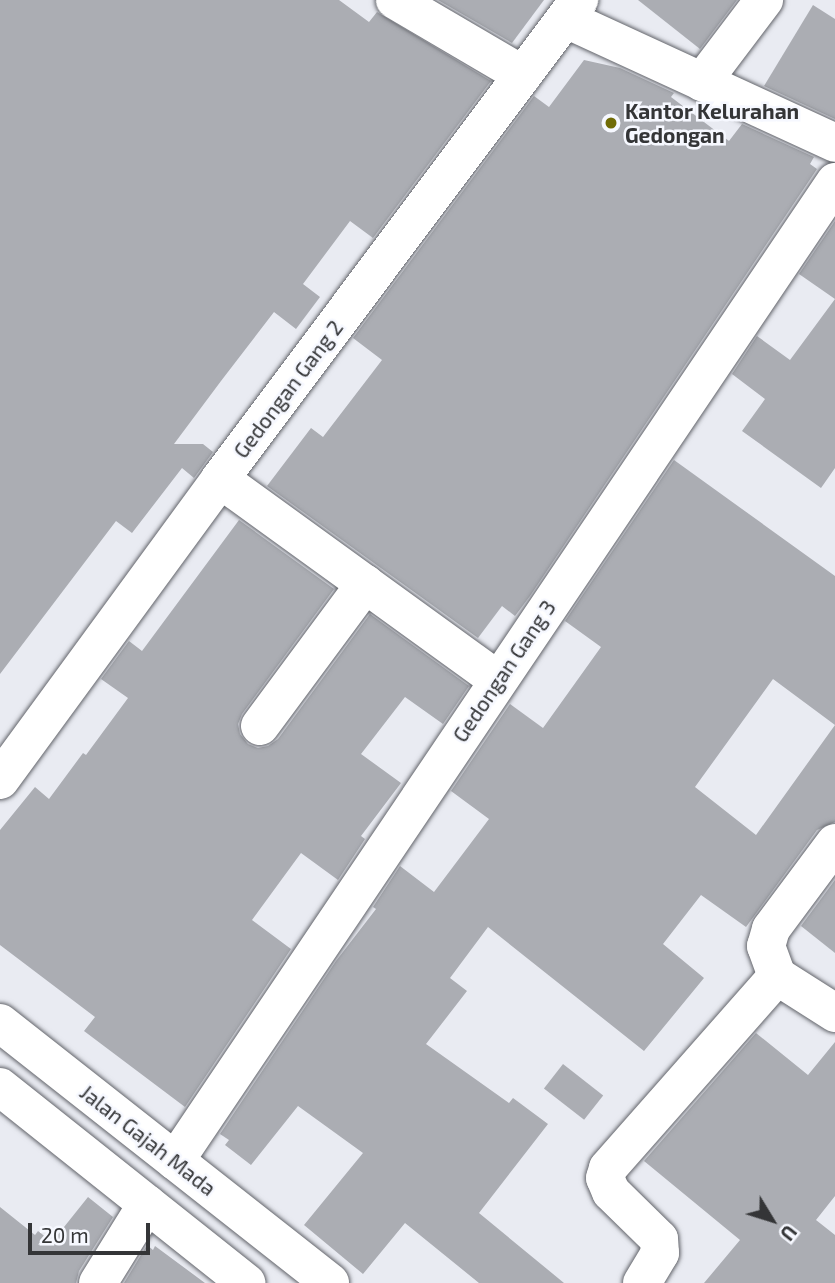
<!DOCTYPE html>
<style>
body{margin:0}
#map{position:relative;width:835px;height:1283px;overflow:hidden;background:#e9ebf2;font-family:"Exo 2",sans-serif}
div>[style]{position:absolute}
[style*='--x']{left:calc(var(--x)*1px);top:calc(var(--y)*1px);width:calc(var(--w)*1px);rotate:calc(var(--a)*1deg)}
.building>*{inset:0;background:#abadb3;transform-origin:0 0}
.roads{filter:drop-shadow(0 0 2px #62646a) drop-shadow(0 0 2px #62646a)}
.minor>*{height:38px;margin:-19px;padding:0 19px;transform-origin:19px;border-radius:19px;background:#fff}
.major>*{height:38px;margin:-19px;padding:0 19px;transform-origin:19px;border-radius:19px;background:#fff}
.dots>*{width:19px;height:19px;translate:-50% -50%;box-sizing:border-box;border:4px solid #f6f8ff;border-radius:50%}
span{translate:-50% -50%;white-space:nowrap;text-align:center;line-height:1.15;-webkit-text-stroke:5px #f6f8ff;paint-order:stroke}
.poi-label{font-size:21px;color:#343537;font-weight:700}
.left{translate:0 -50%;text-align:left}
.street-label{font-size:21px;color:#343537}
.north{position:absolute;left:737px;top:1185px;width:70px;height:70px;-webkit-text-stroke:5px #f6f8ff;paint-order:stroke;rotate:128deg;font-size:19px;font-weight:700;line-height:28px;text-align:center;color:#343537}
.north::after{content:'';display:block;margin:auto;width:24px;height:32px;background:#343537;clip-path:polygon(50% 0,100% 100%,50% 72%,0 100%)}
.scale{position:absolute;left:28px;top:1223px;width:122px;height:32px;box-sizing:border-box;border:4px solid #343537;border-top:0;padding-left:9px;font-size:21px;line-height:24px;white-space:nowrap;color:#343537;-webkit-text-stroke:5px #f6f8ff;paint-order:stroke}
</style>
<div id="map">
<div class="building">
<div style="clip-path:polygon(0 0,339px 0,369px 22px,377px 12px,491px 81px,373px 238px,350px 221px,303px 284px,320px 297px,296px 329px,274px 312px,221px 381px,174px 444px,203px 444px,213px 452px,194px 478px,182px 468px,132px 533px,116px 521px,0 674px)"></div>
<div style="clip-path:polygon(438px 0,544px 0,512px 43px)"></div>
<div style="clip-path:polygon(638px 0,737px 0,700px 49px)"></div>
<div style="clip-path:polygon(813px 5px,835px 19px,835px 119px,764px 86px)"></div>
<div style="clip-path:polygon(584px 60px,620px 68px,674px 93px,671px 97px,729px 141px,742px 124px,814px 157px,810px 164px,817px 169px,530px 596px,515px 616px,502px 606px,478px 638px,267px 486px,311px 428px,323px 437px,382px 360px,353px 338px,534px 96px,549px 107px)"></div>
<div style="clip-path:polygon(835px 221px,835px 468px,821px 488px,742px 431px,765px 399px,732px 374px,757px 336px,790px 360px,835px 299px,799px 274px)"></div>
<div style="clip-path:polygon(674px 460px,835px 576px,835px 725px,773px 679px,695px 787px,756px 835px,835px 725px,835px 822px,817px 830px,746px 927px,701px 895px,663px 944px,704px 978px,644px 1051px,488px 927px,450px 978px,467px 991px,426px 1044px,509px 1103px,513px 1098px,548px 1124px,479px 1213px,564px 1283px,479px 1283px,405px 1223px,363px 1274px,304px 1225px,363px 1153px,298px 1106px,251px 1165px,225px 1145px,229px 1140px,220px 1134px,336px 961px,376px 909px,373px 907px,400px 866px,434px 892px,489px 819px,451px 791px,510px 704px,543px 728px,601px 647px,565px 621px)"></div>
<div style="clip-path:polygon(239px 520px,334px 589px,242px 714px,238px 724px,240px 734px,248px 744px,258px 748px,268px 746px,278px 739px,370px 614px,469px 686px,443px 724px,405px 697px,361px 754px,401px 783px,361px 836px,365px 839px,338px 880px,301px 853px,252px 920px,291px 949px,185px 1107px,84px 1031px,95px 1017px,0 945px,0 830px,35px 787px,49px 799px,83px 753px,86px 755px,128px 698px,101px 679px,129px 641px,142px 651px)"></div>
<div style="clip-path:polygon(835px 880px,835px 953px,801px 926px)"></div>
<div style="clip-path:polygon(756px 1033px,808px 1075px,835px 1042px,835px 1196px,816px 1220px,835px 1235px,835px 1283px,704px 1283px,740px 1240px,644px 1161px)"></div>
<div style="left:563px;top:1064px;width:51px;height:31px;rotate:38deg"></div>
<div style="clip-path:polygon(88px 1197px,113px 1217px,79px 1271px,76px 1283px,0 1283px,0 1207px,35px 1235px,38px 1231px,52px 1242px)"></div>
<div style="clip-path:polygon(147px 1245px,153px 1250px,155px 1246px,205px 1283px,124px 1283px)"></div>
</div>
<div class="roads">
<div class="minor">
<div style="--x:395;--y:0;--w:148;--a:30.4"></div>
<div style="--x:566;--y:19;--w:296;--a:24.7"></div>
<div style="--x:702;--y:82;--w:103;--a:-52.9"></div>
<div style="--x:220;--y:479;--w:343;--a:35.9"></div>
<div style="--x:260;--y:726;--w:177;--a:-53.5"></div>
<div style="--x:0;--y:780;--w:373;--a:-53.8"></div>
<div style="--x:220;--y:479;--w:599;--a:-53.15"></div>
<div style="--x:835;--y:843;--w:107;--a:126.7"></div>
<div style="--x:771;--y:929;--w:18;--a:106"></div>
<div style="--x:766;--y:946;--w:32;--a:70"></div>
<div style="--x:777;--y:976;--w:69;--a:32.5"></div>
<div style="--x:175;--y:1161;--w:1181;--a:-56.01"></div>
<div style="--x:98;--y:1283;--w:93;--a:-58.2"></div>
<div style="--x:642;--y:1283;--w:35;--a:-59"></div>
<div style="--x:660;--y:1253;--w:14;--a:-94"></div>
<div style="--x:659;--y:1239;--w:67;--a:-135.6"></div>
<div style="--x:611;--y:1192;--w:15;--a:-113"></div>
<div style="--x:605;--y:1178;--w:10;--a:-73"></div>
<div style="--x:608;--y:1168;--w:256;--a:-48.6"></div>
</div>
<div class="major">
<div style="--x:0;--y:1023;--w:420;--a:38.2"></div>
<div style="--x:0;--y:1087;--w:315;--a:38.5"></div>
</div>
</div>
<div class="dots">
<div style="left:611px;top:123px;background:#706b06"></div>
</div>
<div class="poi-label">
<span class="left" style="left:625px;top:123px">Kantor Kelurahan<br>Gedongan</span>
</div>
<div class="street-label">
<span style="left:288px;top:389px;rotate:-53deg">Gedongan Gang 2</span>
<span style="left:504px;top:671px;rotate:-56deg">Gedongan Gang 3</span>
<span style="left:148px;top:1140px;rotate:38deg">Jalan Gajah Mada</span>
</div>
<div class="north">U</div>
<div class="scale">20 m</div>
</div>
